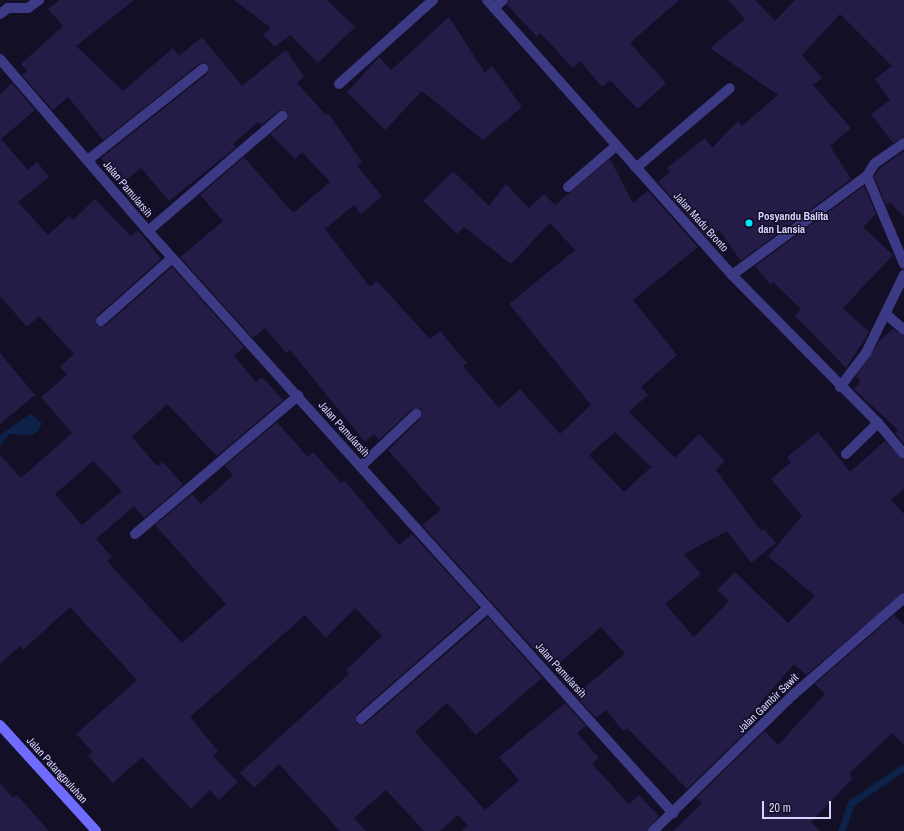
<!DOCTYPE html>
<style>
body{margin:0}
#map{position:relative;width:904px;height:831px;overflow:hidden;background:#130f26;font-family:"Archivo Narrow",sans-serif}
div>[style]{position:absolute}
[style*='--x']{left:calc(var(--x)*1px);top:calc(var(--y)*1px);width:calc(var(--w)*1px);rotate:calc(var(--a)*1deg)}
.water>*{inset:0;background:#0c2248}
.stream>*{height:7px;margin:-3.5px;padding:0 3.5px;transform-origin:3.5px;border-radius:3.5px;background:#0c2248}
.building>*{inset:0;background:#241b47}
.lane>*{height:10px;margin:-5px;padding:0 5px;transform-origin:5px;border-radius:5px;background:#3d3a85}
.street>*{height:10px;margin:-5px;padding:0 5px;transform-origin:5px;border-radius:5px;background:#3d3a85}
.secondary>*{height:10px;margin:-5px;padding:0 5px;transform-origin:5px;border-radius:5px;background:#6f6bff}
.dots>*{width:11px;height:11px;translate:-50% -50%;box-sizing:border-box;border:2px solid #130f26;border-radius:50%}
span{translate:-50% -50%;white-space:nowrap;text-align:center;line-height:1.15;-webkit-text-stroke:3px #130f26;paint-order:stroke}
.street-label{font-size:11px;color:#d9d4ff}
.poi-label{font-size:11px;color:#d9d4ff;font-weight:700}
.left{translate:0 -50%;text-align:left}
.scale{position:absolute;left:762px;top:801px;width:69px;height:18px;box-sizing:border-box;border:2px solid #d9d4ff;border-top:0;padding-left:5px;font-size:12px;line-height:14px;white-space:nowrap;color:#d9d4ff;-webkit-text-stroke:3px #130f26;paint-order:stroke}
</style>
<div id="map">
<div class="water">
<div style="clip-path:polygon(30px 414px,42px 423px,39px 430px,33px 435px,9px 434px,0 446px,0 435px)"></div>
</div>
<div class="stream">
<div style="--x:841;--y:831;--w:30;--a:-70"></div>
<div style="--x:851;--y:803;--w:64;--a:-34.2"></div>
</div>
<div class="building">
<div style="clip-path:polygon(evenodd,59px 0,134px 0,76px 46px,123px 91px,173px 48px,179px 56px,202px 37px,242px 86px,286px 50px,304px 77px,297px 83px,326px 115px,328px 113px,362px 162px,357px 166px,382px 196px,361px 214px,354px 205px,325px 229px,370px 287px,377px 281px,430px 339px,440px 331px,467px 363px,463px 366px,499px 408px,520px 389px,560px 434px,591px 405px,509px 304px,575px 250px,550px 223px,511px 264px,464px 227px,457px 234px,423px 201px,453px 171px,489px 206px,506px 184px,529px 208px,544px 194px,555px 205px,610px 159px,633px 203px,648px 191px,698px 247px,633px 300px,677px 355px,641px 387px,648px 395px,629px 412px,675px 458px,699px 434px,725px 461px,716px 470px,761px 531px,764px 529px,776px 543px,751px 563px,727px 531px,684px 554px,701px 574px,665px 604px,694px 637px,729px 601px,717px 590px,735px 572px,788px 623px,815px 596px,768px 556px,802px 516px,771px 479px,791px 462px,787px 457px,818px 432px,850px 472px,885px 441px,904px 460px,904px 489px,891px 500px,904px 514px,904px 592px,806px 675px,794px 664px,749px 716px,756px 722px,687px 789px,627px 728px,623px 731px,606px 710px,596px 718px,575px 695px,625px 654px,601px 627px,552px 669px,422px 525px,441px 510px,388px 450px,420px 419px,420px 409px,412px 409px,379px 440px,374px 434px,365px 442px,290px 350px,286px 353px,265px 328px,253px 338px,180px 257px,223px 221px,200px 195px,244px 157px,293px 213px,330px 182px,302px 152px,295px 159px,270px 134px,286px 121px,287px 112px,280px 110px,261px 125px,258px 122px,233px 144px,236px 147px,169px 201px,141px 168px,121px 184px,101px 158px,207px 74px,209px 68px,205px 63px,199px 64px,103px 140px,68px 97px,53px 110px,22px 75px,27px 71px,21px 64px,63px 26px,48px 9px,59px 0,615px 432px,651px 467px,624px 492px,589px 455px,615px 432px)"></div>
<div style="clip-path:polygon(234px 0,327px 0,355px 27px,318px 63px,290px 35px,275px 47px,263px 35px,271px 28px)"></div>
<div style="clip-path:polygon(509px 0,679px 0,630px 43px,666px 83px,638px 109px,610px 80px,602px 87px,580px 61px,573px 68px,540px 33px,537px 37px,507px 5px)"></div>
<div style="clip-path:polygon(728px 0,755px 0,775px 21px,795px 0,904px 0,904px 137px,893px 143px,871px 114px,890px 100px,875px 79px,892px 66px,840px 14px,802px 55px,822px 78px,813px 85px,851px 128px,830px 146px,851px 179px,741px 261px,719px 230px,708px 239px,658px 182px,670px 172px,667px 168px,705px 138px,712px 148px,738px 121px,742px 126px,778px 95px,710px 48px,745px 19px)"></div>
<div style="clip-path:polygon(449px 17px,485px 73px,492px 66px,522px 107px,483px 140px,422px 91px,385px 130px,347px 92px,379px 57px,391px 70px)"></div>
<div style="clip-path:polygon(evenodd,12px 83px,35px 110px,1px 139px,28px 170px,37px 162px,49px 177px,18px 202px,48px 235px,69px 216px,73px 220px,95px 199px,131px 236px,138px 230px,161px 259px,97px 316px,96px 325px,105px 326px,172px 267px,244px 347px,234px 356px,256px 382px,262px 377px,283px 400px,217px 456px,167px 404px,132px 437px,157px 466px,163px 462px,183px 485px,144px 518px,134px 506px,96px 539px,112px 557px,107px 561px,182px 643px,226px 604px,155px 525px,192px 494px,201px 504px,233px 475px,225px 466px,277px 422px,308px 457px,313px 452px,341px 483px,344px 480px,399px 545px,412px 534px,479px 607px,357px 714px,356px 724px,365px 724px,488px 617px,542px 678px,476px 735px,447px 703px,415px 732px,485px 810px,519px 780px,499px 757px,565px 703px,586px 726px,577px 733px,599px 758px,592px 764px,629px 804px,639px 795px,659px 816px,647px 831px,462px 831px,468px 826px,458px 815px,440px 831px,424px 831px,386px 790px,354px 818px,366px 831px,340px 831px,279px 764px,254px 788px,240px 773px,349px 674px,346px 670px,382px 636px,355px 608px,326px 638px,305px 615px,190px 717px,218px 751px,213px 756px,238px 782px,219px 800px,210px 790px,191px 809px,142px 757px,113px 783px,88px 756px,93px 752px,76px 734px,137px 680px,70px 607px,23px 650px,20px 646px,0 664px,0 455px,21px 478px,72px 433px,41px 397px,67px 375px,60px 367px,74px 354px,39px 316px,27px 327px,0 296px,0 94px,12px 83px,93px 461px,122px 491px,82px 525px,55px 494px,93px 461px)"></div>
<div style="clip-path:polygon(904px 151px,904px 217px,890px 202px,886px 205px,874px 177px,880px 168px)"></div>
<div style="clip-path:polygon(864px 186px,876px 214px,863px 227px,893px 255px,843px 308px,869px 332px,846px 368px,795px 316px,801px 309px,773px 282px,770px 284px,755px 266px)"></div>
<div style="clip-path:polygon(893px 329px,904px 336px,904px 444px,895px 433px,898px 430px,854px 389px,861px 381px,856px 377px,879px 341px)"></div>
<div style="clip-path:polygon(0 353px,35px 395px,0 424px)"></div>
<div style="clip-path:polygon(894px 615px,904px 625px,904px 745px,892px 733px,849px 774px,853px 778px,811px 822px,820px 831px,673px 831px,702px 803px,696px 798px,765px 731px,778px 745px,825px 694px,815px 684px)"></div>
<div style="clip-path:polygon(0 783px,13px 798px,17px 795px,49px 831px,0 831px)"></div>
</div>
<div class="lane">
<div style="--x:339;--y:84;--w:126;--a:-41.8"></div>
<div style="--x:568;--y:187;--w:63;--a:-40.5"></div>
<div style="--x:148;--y:231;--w:177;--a:-40.6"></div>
<div style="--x:732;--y:275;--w:167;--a:-36.3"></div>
<div style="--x:846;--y:454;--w:45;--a:-44.1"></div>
<div style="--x:135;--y:534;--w:214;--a:-40.3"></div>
<div style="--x:361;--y:719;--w:169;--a:-41.2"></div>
</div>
<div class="street">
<div style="--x:487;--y:0;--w:368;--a:48.3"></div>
<div style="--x:732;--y:275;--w:208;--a:45.4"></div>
<div style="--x:878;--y:423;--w:40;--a:50"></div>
<div style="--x:494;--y:8;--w:12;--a:-42"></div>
<div style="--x:0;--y:14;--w:10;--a:-37"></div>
<div style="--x:8;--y:8;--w:20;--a:0"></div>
<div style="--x:28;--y:8;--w:14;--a:-36"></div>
<div style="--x:0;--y:59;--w:227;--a:49.3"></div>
<div style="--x:148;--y:231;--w:784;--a:47.95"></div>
<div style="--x:904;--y:143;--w:35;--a:145"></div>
<div style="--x:875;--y:163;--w:15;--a:122"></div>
<div style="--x:867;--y:176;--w:95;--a:67.2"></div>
<div style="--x:88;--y:160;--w:147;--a:-38.4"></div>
<div style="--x:636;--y:168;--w:123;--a:-40.4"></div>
<div style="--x:887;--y:315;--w:23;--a:41"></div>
<div style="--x:101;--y:321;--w:95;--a:-41.6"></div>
<div style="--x:840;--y:387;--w:43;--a:-52.6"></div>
<div style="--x:866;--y:353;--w:87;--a:-64"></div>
<div style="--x:361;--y:466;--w:76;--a:-43.4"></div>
<div style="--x:653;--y:831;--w:197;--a:-44.2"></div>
<div style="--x:794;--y:694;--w:146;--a:-41.1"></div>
</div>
<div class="secondary">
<div style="--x:0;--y:725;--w:143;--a:47.8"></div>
</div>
<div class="dots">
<div style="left:749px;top:223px;background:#00e5ff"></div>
</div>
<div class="street-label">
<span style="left:128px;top:189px;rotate:50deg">Jalan Pamularsih</span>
<span style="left:701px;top:222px;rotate:48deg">Jalan Madu Bronto</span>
<span style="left:344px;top:429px;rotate:48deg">Jalan Pamularsih</span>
<span style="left:561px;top:670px;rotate:48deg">Jalan Pamularsih</span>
<span style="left:768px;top:703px;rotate:-44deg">Jalan Gambir Sawit</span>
<span style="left:57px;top:770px;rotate:48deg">Jalan Patangpuluhan</span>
</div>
<div class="poi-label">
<span class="left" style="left:758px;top:223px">Posyandu Balita<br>dan Lansia</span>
</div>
<div class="scale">20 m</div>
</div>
